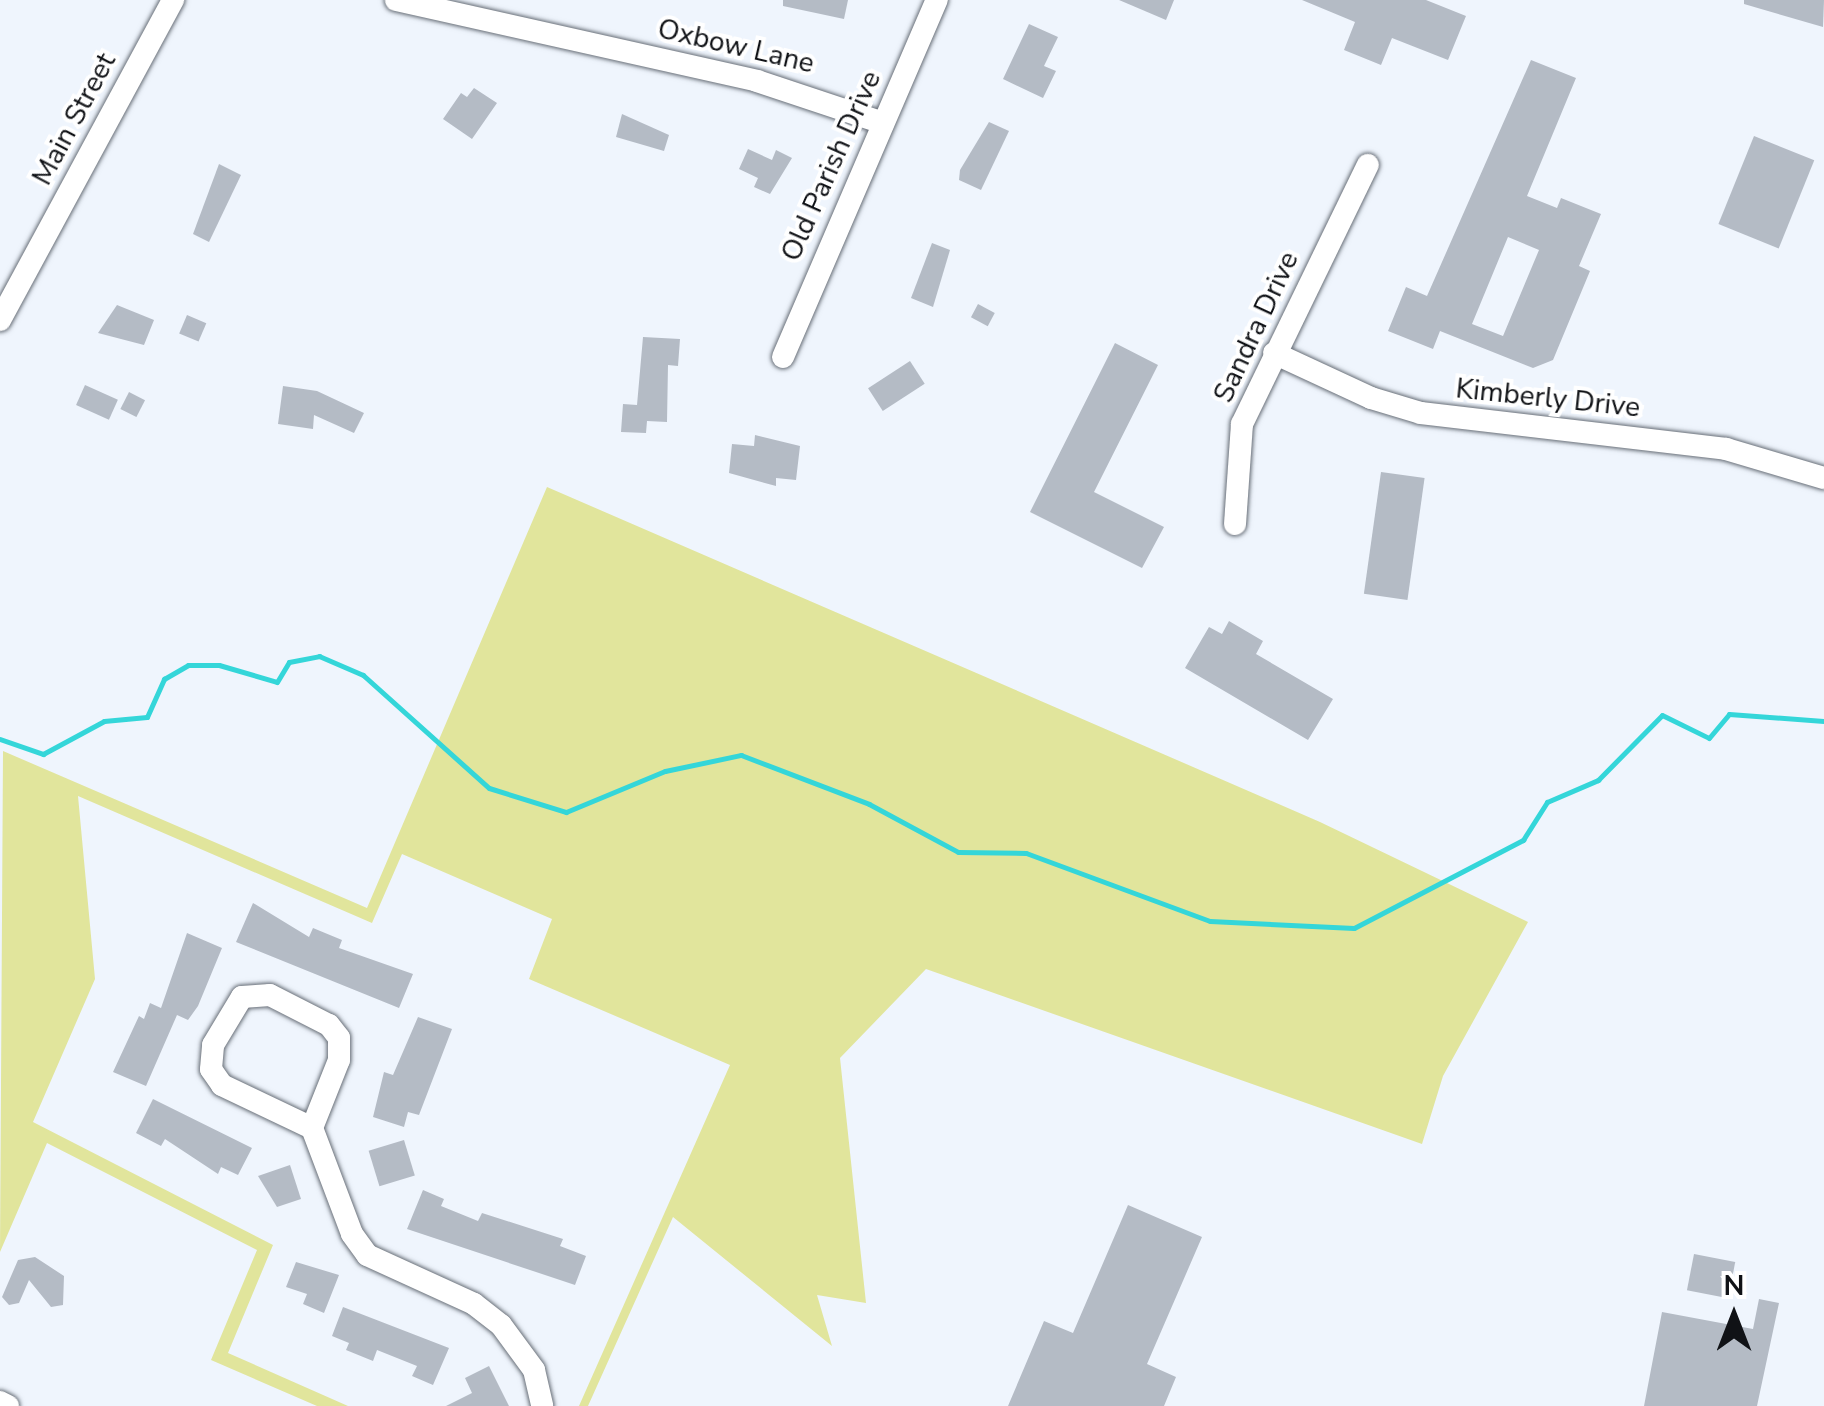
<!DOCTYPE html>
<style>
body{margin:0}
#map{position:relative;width:1824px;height:1406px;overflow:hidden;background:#eff5fd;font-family:"Nunito Sans",sans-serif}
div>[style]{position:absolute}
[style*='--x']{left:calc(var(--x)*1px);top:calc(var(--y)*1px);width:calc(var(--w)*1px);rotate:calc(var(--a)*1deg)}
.green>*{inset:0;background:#e1e59c}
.stream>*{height:5px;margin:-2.5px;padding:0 2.5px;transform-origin:2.5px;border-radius:2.5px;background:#34d6d9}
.building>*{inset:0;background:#b4bbc5;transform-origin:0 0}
.roads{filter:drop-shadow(0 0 2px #686f78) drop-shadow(0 0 2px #686f78)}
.minor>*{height:22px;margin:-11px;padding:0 11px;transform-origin:11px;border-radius:11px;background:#fff}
span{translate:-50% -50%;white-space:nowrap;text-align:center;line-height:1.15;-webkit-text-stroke:8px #fff;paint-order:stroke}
.street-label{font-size:28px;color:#101216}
.north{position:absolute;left:1684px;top:1266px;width:100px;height:100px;-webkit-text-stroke:8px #fff;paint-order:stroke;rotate:0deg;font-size:28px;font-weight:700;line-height:40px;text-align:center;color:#101216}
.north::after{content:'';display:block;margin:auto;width:35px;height:45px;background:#101216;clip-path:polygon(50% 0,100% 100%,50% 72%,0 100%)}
</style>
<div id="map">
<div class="green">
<div style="clip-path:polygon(547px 487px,1320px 822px,1528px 922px,1443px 1076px,1422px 1144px,926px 969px,840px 1058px,866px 1303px,817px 1295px,832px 1346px,673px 1217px,588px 1406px,579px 1406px,730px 1065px,529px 979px,552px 919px,402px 854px,372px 923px,78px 796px,95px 979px,33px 1122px,273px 1245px,228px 1353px,348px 1406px,317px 1406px,211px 1360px,257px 1250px,47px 1143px,0 1252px,3px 751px,367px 908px)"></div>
</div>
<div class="stream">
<div style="--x:0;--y:739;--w:46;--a:19.2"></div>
<div style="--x:43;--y:754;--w:69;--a:-28.4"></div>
<div style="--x:104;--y:721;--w:43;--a:-5.3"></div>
<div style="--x:147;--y:717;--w:42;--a:-65.9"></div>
<div style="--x:164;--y:679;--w:28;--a:-30"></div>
<div style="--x:188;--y:665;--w:31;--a:0"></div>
<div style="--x:219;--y:665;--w:60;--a:16.3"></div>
<div style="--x:277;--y:682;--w:23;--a:-59"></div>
<div style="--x:289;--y:662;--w:31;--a:-11"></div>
<div style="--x:319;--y:656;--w:48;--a:23.4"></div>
<div style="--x:363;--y:675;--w:169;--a:41.9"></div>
<div style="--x:489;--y:788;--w:81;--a:17.3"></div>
<div style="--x:566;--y:812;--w:107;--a:-22.5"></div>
<div style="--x:665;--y:771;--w:78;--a:-11.9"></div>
<div style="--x:741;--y:755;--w:137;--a:20.9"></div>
<div style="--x:869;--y:804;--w:101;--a:28.3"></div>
<div style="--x:958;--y:852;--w:68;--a:0.8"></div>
<div style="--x:1026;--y:853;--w:196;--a:20.3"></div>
<div style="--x:1210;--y:921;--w:144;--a:2.8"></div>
<div style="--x:1354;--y:928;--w:191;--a:-27.5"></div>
<div style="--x:1523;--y:840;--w:45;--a:-57.7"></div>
<div style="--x:1547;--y:802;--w:56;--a:-23.3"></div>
<div style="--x:1598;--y:780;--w:91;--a:-45.4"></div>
<div style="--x:1662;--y:715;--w:52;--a:26.1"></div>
<div style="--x:1709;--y:738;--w:31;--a:-50"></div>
<div style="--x:1729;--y:714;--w:95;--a:4.2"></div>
</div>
<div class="building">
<div style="clip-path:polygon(783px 0,848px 0,844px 19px,783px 6px)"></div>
<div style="clip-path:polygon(1119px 0,1174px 0,1166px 20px)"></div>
<div style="clip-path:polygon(1302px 0,1426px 0,1466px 16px,1448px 60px,1392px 38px,1381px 65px,1344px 50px,1355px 22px)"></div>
<div style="clip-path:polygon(1744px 0,1824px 0,1823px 27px,1744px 4px)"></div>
<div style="clip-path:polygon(1029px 24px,1058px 37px,1044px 66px,1056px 71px,1043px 98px,1003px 79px)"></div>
<div style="clip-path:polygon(evenodd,1531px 60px,1576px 78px,1527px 196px,1557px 208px,1561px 198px,1601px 214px,1579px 266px,1590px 271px,1553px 360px,1533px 368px,1440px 331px,1433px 349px,1388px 331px,1406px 287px,1427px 296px,1531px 60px,1508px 237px,1539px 250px,1503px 336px,1472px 324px,1508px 237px)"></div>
<div style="clip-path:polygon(474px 88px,497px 103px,472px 139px,443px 119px,461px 93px,467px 97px)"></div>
<div style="clip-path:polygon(622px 114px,669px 135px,664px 151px,616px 137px)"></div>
<div style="clip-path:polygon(989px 122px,1009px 131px,981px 190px,959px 180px,960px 170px)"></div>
<div style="left:1754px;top:136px;width:65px;height:95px;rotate:22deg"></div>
<div style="clip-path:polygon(748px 149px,772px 160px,776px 150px,792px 158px,770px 194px,754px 187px,758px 178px,739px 169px)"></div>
<div style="clip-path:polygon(219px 164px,241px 175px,209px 242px,193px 234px)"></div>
<div style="clip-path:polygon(932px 243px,950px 250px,933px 307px,911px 298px)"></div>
<div style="left:978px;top:304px;width:19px;height:15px;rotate:28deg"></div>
<div style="clip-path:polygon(117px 305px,154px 320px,144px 345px,98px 333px)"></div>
<div style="left:187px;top:315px;width:21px;height:20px;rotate:23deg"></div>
<div style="clip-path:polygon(643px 337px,680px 339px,678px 366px,668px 365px,667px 422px,647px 421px,646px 433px,621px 432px,623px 404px,637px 405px)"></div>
<div style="clip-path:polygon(1115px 343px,1158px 365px,1094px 492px,1164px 527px,1142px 568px,1030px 512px)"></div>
<div style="left:910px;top:361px;width:27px;height:50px;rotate:57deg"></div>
<div style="left:85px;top:385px;width:36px;height:22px;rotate:24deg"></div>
<div style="clip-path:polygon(283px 386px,317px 391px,364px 413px,354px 433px,314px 415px,313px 429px,278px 424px)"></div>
<div style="left:129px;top:392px;width:18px;height:19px;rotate:27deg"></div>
<div style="clip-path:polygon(755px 435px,800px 446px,796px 480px,776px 478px,776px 486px,729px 473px,732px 444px,754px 446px)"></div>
<div style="left:1381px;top:472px;width:44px;height:123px;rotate:8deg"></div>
<div style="clip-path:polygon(1229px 621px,1263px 641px,1256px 654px,1333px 699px,1308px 740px,1185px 668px,1209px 627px,1222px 634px)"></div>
<div style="clip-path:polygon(253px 903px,309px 937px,313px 928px,342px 940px,339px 948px,413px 974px,399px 1008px,236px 942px)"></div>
<div style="clip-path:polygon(187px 933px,222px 948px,198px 1006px,188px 1020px,177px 1015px,146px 1086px,113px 1072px,139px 1016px,144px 1019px,150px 1003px,161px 1008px)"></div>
<div style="clip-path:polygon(418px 1017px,452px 1029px,419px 1115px,408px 1112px,404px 1127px,373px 1117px,384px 1072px,393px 1075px)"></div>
<div style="clip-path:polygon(153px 1099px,252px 1148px,238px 1175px,221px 1167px,218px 1174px,165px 1139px,161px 1146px,136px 1133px)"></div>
<div style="left:404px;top:1140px;width:37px;height:37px;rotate:73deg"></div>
<div style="clip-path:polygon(290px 1165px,301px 1199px,277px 1207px,258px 1176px)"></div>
<div style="clip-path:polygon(423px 1190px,444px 1199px,441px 1206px,478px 1221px,482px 1213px,563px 1239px,560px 1246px,586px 1256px,575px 1285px,407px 1229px)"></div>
<div style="clip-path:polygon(1128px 1205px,1202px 1237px,1147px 1364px,1176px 1377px,1164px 1406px,1008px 1406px,1044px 1321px,1073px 1333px)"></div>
<div style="left:1694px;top:1254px;width:42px;height:37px;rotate:11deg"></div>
<div style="clip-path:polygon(35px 1257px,64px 1276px,63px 1305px,51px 1307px,29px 1280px,19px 1303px,9px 1305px,2px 1297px,18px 1260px)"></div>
<div style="clip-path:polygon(296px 1262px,339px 1275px,324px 1313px,303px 1304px,307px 1294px,286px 1287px)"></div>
<div style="clip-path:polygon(1759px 1299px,1779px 1303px,1757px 1406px,1644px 1406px,1662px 1312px,1753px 1329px)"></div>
<div style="clip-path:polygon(343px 1307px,449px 1348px,433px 1385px,412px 1376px,417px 1366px,377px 1350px,373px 1361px,346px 1350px,349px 1343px,332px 1336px)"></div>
<div style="clip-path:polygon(489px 1366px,509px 1406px,446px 1406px,472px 1393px,465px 1378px)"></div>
</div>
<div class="roads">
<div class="minor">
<div style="--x:396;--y:0;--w:370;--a:12.6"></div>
<div style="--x:757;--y:81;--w:133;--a:18.4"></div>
<div style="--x:0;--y:320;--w:364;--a:-61.6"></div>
<div style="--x:1274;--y:353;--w:107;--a:24.9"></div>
<div style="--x:1371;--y:398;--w:52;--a:16.7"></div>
<div style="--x:1421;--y:413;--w:307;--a:6.7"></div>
<div style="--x:1726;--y:449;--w:102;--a:16.5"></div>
<div style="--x:783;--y:357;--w:389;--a:-66.7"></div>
<div style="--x:1235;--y:524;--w:100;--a:-86"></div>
<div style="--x:1242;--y:424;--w:288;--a:-64.1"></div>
<div style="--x:312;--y:1128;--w:100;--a:-154.5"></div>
<div style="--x:222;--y:1085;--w:19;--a:-125"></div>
<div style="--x:211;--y:1069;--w:24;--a:-85"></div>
<div style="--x:213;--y:1045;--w:56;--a:-58.9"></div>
<div style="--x:242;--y:997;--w:28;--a:-4"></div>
<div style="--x:270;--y:995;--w:66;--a:27"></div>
<div style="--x:329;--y:1025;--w:16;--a:52"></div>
<div style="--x:339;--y:1038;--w:22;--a:90"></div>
<div style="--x:339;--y:1060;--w:73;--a:111.7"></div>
<div style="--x:312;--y:1128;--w:113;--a:69.3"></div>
<div style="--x:352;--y:1234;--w:26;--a:54"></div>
<div style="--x:367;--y:1255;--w:118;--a:24.6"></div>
<div style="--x:474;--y:1304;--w:34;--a:38"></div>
<div style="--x:501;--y:1325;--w:56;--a:53.7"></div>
<div style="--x:534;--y:1370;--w:37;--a:77"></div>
<div style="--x:0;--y:1402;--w:9;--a:27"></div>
</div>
</div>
<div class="street-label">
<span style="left:736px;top:46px;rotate:13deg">Oxbow Lane</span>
<span style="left:74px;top:119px;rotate:-62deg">Main Street</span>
<span style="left:831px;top:166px;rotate:-66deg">Old Parish Drive</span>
<span style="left:1256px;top:327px;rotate:-65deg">Sandra Drive</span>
<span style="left:1548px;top:398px;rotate:6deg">Kimberly Drive</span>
</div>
<div class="north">N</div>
</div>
